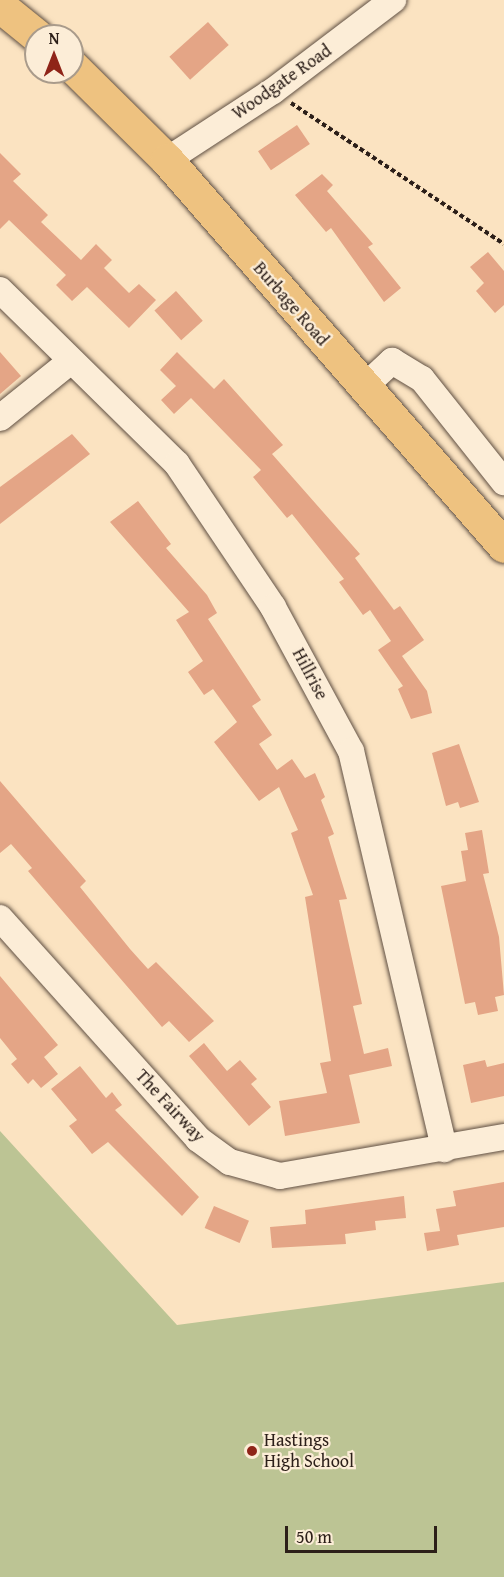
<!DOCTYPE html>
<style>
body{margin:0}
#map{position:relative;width:504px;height:1577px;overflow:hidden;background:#fbe3c1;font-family:"Gentium Book Plus",serif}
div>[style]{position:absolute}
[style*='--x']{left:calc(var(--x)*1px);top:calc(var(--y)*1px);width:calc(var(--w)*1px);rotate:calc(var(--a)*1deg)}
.green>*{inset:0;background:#bcc494}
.building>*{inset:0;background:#e4a586;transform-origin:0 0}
.path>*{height:4px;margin-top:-2px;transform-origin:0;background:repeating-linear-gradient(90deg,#2c1f19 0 4.5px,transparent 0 7.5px)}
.roads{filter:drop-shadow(0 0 2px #605043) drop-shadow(0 0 2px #605043)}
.minor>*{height:26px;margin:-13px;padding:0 13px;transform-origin:13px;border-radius:13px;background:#fcedd7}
.major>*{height:33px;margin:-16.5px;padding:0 16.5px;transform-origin:16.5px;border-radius:16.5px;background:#eec280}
.dots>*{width:16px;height:16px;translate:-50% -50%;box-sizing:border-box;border:3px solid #fcedd7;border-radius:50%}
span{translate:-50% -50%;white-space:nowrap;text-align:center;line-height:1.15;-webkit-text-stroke:4.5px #fcedd7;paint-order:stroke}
.street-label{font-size:18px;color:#2c1f19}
.poi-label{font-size:18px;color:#2c1f19}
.left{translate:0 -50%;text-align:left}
.north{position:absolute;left:24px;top:24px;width:60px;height:60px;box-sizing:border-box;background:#fcedd7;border:2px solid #a99b8b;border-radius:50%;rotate:0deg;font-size:16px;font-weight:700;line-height:24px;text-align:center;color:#2c1f19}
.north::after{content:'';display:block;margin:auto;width:21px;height:27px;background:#8f2418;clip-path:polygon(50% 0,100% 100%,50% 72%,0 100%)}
.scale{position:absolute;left:285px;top:1526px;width:152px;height:27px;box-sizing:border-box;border:3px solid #2c1f19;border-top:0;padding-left:8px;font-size:18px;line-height:21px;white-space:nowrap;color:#2c1f19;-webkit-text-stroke:4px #fcedd7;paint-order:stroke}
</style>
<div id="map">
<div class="green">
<div style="clip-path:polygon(0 1131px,177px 1325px,504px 1282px,504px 1577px,0 1577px)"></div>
</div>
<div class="building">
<div style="left:208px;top:22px;width:31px;height:52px;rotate:48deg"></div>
<div style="left:297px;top:125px;width:23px;height:47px;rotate:56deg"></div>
<div style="clip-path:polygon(0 153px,21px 174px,13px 181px,48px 215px,41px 222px,81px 260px,96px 244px,112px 260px,104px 268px,129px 293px,139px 284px,156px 300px,129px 328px,87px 287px,72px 301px,56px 285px,66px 275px,9px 220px,0 229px)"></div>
<div style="clip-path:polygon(322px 174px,333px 185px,327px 191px,373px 244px,368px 247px,401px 288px,384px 302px,331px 228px,326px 232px,295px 195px)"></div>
<div style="clip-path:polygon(488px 252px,504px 271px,504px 305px,495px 313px,476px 291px,484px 283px,470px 267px)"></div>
<div style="left:176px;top:291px;width:40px;height:29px;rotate:48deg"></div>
<div style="clip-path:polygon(0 352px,21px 376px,0 394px)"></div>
<div style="clip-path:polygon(177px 352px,214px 389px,224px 379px,283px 445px,272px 454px,360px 554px,355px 558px,394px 610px,400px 606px,424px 640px,402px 656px,427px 691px,432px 713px,411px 719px,398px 689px,403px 686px,378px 650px,391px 641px,370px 610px,363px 615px,339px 582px,344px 579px,292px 514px,287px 518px,253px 477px,261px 470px,191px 398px,174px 414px,161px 400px,176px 386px,160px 370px)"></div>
<div style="clip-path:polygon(72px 434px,90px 454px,0 524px,0 487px)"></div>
<div style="clip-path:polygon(138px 501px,171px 544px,166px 548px,207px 595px,217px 613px,208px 619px,261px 700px,252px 706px,272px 735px,259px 744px,277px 770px,292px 759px,305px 778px,315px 773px,325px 797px,321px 800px,334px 834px,328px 837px,347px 899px,339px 900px,362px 1004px,353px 1006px,364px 1054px,388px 1048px,392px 1066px,349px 1075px,360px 1123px,285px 1136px,279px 1101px,327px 1093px,320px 1063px,331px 1061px,305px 897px,313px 895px,291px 833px,298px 830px,279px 787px,259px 801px,214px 742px,237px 722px,213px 689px,204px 695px,188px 672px,203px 661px,176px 620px,189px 612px,110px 522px)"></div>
<div style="clip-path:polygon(459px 744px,479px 802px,460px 808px,458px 802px,446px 806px,432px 753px)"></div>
<div style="clip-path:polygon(0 781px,86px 881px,80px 887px,130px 949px,148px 969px,156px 962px,214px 1021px,189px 1042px,169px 1021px,162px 1027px,28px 871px,32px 868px,11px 844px,0 853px)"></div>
<div style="clip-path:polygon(482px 830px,489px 873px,483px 874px,499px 937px,504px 995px,495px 997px,498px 1011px,478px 1015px,475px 1002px,465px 1004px,441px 886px,466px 881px,461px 851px,468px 850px,465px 833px)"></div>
<div style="clip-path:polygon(0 976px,58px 1045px,44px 1057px,58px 1074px,41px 1088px,33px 1079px,28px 1084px,11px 1064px,17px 1059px,0 1038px)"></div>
<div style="clip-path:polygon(204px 1043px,227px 1071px,240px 1060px,257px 1079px,251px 1084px,271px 1107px,249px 1126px,189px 1056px)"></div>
<div style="clip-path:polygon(485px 1060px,487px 1067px,504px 1063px,504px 1096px,471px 1103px,463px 1065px)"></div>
<div style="clip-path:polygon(80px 1066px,106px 1098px,112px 1092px,122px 1105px,115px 1110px,199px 1197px,182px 1216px,108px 1142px,92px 1154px,69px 1126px,77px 1120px,51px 1089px)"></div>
<div style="clip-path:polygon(504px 1182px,504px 1227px,457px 1235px,459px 1245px,427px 1251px,424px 1233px,440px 1231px,436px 1209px,456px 1206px,453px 1191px)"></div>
<div style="clip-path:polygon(404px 1196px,406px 1218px,375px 1221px,376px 1230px,345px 1234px,346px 1244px,272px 1248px,270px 1227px,306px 1224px,305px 1210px)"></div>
<div style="left:214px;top:1206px;width:38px;height:24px;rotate:23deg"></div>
</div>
<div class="path">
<div style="--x:291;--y:103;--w:255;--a:33.5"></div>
</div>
<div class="roads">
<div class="minor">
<div style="--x:167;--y:160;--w:126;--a:-33.1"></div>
<div style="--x:273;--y:91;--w:151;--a:-37.2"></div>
<div style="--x:0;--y:290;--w:248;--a:44.5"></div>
<div style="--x:177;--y:464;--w:172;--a:56.1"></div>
<div style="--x:273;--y:607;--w:164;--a:61.6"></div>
<div style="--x:351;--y:751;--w:409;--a:76.8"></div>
<div style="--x:363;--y:388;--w:40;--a:-43"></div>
<div style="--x:392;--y:361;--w:35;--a:31"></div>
<div style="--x:422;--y:379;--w:132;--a:51.5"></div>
<div style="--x:0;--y:418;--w:91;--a:-38.8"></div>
<div style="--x:0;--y:918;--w:297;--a:48.1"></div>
<div style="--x:198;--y:1139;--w:39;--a:36"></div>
<div style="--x:230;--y:1162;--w:52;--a:15.6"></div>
<div style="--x:280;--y:1176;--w:227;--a:-9.9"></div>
</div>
<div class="major">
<div style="--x:0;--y:6;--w:48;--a:39"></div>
<div style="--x:72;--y:66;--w:134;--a:44.7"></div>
<div style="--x:167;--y:160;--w:512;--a:48.88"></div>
</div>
</div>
<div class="dots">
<div style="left:252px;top:1451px;background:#8f2418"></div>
</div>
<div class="street-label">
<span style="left:282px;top:82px;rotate:-35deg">Woodgate Road</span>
<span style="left:291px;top:304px;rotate:49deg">Burbage Road</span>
<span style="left:310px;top:674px;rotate:62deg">Hillrise</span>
<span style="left:170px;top:1106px;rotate:47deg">The Fairway</span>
</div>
<div class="poi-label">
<span class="left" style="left:264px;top:1451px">Hastings<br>High School</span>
</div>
<div class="north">N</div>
<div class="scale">50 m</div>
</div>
